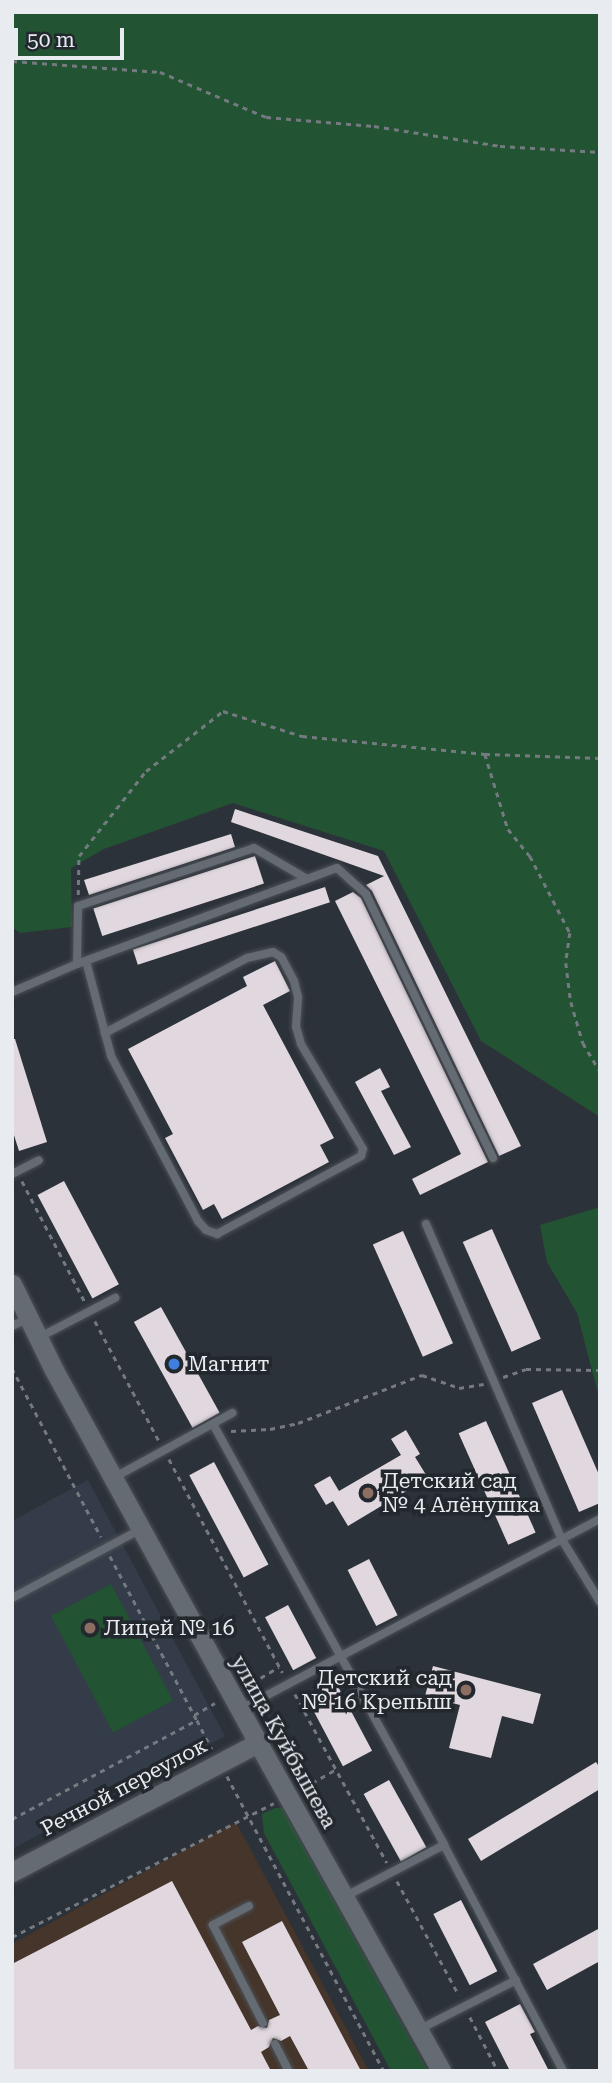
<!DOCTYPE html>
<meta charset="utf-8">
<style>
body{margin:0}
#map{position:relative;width:612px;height:2083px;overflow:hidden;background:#2c3239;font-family:"Roboto Serif",serif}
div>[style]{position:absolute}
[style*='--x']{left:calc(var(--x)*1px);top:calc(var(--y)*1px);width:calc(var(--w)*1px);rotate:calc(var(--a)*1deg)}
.industrial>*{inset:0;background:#45352a}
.built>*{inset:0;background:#333c48}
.green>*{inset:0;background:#225333;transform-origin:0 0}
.building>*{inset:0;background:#e1d7df;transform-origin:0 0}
.path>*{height:2.5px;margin-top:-1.25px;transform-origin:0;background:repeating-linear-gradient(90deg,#757a80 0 5px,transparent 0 10px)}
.roads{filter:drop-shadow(0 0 2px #4c5056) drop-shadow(0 0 2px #4c5056)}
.service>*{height:8px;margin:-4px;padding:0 4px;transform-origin:4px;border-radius:4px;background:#646b72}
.tertiary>*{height:19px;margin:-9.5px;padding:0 9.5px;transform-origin:9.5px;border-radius:9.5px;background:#646b72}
.secondary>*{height:19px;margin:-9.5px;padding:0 9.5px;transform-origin:9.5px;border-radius:9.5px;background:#646b72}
.dots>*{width:19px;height:19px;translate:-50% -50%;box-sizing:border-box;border:4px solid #22282e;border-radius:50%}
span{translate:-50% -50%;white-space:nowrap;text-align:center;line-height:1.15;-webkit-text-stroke:7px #22282e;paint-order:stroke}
.poi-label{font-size:21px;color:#e8ebf0}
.left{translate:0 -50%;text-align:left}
.right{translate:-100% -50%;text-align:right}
.street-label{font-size:21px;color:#e8ebf0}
.frame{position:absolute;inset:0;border:14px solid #e8ebf0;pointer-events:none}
.scale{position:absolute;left:14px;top:28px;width:110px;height:32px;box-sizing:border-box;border:4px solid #e8ebf0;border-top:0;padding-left:9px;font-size:21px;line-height:24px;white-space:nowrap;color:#e8ebf0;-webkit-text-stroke:5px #22282e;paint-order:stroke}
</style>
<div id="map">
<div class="industrial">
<div style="clip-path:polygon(236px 1822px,369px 2071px,12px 2071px,12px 1944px)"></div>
</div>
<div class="built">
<div style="clip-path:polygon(88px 1480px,225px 1736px,12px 1849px,12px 1521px)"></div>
</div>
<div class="green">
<div style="clip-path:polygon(12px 12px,600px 12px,600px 1117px,481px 1041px,384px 851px,233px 803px,104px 849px,71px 868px,72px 927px,20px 933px,12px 927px)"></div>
<div style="clip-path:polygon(600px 1207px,600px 1401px,577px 1313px,547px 1262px,540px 1225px)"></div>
<div style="left:111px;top:1584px;width:132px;height:68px;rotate:62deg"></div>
<div style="clip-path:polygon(275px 1808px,282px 1808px,428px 2071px,391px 2071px,264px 1833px,262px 1814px)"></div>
</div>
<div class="building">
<div style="clip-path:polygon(235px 809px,378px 856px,521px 1146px,499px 1156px,372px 891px,366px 885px,384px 876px,231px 822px)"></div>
<div style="clip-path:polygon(231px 834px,235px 847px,89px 895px,84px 880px)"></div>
<div style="left:255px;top:856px;width:29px;height:170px;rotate:72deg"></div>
<div style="left:325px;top:887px;width:16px;height:202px;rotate:72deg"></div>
<div style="clip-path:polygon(353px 892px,361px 898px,488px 1162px,420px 1195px,412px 1179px,461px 1154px,335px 901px)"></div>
<div style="clip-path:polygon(275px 961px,290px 991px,263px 1005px,334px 1138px,320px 1145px,329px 1162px,222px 1219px,214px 1204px,203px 1210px,165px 1138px,173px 1134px,128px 1049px,247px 986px,243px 977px)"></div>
<div style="clip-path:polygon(12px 1039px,15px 1039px,47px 1142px,19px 1151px,12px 1129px)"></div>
<div style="clip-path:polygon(380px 1068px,390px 1087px,381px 1091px,411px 1147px,394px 1155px,355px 1082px)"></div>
<div style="left:64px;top:1181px;width:117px;height:30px;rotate:62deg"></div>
<div style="left:492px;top:1229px;width:120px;height:32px;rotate:66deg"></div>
<div style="left:403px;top:1231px;width:123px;height:33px;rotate:66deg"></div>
<div style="left:161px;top:1307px;width:121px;height:31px;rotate:61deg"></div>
<div style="clip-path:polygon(562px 1390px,600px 1477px,600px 1503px,579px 1512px,532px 1403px)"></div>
<div style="left:486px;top:1421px;width:122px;height:30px;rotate:66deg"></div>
<div style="clip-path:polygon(406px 1430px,420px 1454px,415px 1457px,428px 1478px,348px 1526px,333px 1501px,326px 1505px,314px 1485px,330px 1476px,339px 1491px,401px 1455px,391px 1439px)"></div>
<div style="left:214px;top:1462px;width:116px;height:28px;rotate:62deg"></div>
<div style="left:369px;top:1559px;width:63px;height:24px;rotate:63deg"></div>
<div style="left:288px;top:1605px;width:60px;height:26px;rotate:62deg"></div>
<div style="clip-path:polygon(433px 1666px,541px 1694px,533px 1724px,502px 1716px,491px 1758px,449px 1748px,460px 1705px,425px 1696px)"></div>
<div style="left:335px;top:1681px;width:79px;height:33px;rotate:62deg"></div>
<div style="clip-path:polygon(596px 1762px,600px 1768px,600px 1789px,481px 1861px,468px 1839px)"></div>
<div style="left:389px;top:1780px;width:77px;height:29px;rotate:61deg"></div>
<div style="clip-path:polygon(172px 1881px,251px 2030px,258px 2026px,267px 2028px,269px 2020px,280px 2015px,242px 1942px,282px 1921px,361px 2071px,309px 2071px,290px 2036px,281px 2041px,273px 2038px,269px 2047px,261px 2052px,271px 2071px,12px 2071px,12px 1964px)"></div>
<div style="left:461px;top:1900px;width:80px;height:31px;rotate:63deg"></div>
<div style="clip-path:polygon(600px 1928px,600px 1961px,547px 1990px,533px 1964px)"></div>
<div style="clip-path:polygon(520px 2004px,535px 2032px,530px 2034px,549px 2071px,510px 2071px,485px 2022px)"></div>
</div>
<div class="path">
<div style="--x:12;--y:61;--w:148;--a:4.3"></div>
<div style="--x:160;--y:72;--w:115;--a:23"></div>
<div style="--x:266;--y:117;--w:108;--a:4.8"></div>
<div style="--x:374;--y:126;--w:128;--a:9"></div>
<div style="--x:500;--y:146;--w:100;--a:3.4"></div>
<div style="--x:485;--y:754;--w:78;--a:73"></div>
<div style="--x:508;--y:829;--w:35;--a:51"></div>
<div style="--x:530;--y:856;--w:87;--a:62.5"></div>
<div style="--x:570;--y:933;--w:30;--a:98"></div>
<div style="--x:566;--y:963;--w:39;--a:83"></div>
<div style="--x:571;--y:1002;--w:43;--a:73.7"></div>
<div style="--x:583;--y:1043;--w:33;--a:59"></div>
<div style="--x:78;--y:895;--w:39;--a:-89"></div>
<div style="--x:79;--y:856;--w:108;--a:-51.8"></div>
<div style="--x:146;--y:771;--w:98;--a:-37.9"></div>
<div style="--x:223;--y:711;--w:83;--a:17.6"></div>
<div style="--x:302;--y:736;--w:184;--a:5.6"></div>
<div style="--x:485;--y:754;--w:115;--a:2"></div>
<div style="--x:22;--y:1181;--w:136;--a:62.5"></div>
<div style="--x:95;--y:1321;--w:136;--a:61.9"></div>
<div style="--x:12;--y:1368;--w:191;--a:62.2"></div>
<div style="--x:503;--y:1377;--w:24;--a:-19"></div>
<div style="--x:526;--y:1369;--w:74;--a:0.8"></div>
<div style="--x:231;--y:1431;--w:39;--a:-3"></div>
<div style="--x:270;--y:1429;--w:29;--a:-12"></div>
<div style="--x:298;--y:1423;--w:133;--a:-21.2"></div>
<div style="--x:422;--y:1375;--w:39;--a:19"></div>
<div style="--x:459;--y:1388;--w:25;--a:-9"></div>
<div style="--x:169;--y:1459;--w:242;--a:62"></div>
<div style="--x:110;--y:1556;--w:186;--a:62.1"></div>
<div style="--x:252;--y:1683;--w:31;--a:-31"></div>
<div style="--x:295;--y:1694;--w:192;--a:61.4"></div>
<div style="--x:194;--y:1715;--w:24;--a:-30"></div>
<div style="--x:227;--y:1776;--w:334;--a:62"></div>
<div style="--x:312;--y:1783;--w:28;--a:-30"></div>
<div style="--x:12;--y:1819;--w:210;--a:-28.2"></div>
<div style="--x:197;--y:1720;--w:33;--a:63"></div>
<div style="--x:397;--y:1881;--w:130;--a:61.5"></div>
<div style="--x:12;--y:1937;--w:294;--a:-27.1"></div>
<div style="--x:470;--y:2017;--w:61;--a:62.6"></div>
</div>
<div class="roads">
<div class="service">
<div style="--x:86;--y:961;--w:74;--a:75.2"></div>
<div style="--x:105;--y:1033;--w:24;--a:75"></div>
<div style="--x:111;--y:1056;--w:187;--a:62.2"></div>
<div style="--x:198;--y:1221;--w:12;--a:48"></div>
<div style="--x:206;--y:1230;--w:12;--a:20"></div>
<div style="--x:217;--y:1234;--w:164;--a:-28.4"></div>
<div style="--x:361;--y:1156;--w:7;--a:-74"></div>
<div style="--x:363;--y:1149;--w:122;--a:-120.6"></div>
<div style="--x:301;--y:1044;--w:18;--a:-106"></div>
<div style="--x:296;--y:1027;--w:30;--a:-86"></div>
<div style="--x:298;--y:997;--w:16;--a:-104"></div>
<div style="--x:294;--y:981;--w:27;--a:-118"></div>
<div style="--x:281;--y:957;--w:9;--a:-148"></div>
<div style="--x:273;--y:952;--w:27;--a:167"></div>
<div style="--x:247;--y:958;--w:161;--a:152.2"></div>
<div style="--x:77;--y:964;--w:58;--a:-89"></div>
<div style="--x:78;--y:906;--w:185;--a:-18.2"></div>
<div style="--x:254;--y:848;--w:61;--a:30.3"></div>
<div style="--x:12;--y:992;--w:71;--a:-23.3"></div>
<div style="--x:77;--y:964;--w:277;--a:-20.3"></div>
<div style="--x:337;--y:868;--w:39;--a:42"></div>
<div style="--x:366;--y:894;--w:293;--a:64.3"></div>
<div style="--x:12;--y:1174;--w:30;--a:-27"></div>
<div style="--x:426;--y:1224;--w:342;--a:66.7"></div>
<div style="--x:561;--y:1538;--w:75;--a:58.6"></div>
<div style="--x:12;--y:1326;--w:19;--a:-25"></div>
<div style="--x:40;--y:1337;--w:85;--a:-27.5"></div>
<div style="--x:213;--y:1424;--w:480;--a:61.2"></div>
<div style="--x:444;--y:1845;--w:255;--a:62.2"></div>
<div style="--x:113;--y:1478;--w:136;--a:-28.6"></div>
<div style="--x:12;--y:1598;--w:146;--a:-28.1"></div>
<div style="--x:241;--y:1709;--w:406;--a:-27.9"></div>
<div style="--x:344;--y:1897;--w:113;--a:-27.5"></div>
<div style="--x:249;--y:1906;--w:41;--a:152.2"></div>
<div style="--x:213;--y:1925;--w:110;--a:63"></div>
<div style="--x:418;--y:2030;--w:110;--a:-27"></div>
<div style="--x:275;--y:2044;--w:30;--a:63"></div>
</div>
<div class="tertiary">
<div style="--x:12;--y:1284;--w:96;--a:64"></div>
<div style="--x:54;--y:1370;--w:425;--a:61.3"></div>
</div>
<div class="secondary">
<div style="--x:12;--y:1872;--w:278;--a:-27.7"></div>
<div style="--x:258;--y:1743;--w:376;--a:60.8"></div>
</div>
</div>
<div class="dots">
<div style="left:174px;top:1364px;background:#3f7fe0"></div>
<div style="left:368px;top:1493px;background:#8d6e63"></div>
<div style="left:90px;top:1628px;background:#8d6e63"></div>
<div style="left:466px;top:1690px;background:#8d6e63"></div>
</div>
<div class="poi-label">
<span class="left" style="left:188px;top:1364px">Магнит</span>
<span class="left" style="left:382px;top:1493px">Детский сад<br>№ 4 Алёнушка</span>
<span class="left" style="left:104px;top:1628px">Лицей № 16</span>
<span class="right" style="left:452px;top:1690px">Детский сад<br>№ 16 Крепыш</span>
</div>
<div class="street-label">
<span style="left:284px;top:1742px;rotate:61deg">улица Куйбышева</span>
<span style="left:124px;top:1787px;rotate:-28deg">Речной переулок</span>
</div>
<div class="frame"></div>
<div class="scale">50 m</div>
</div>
